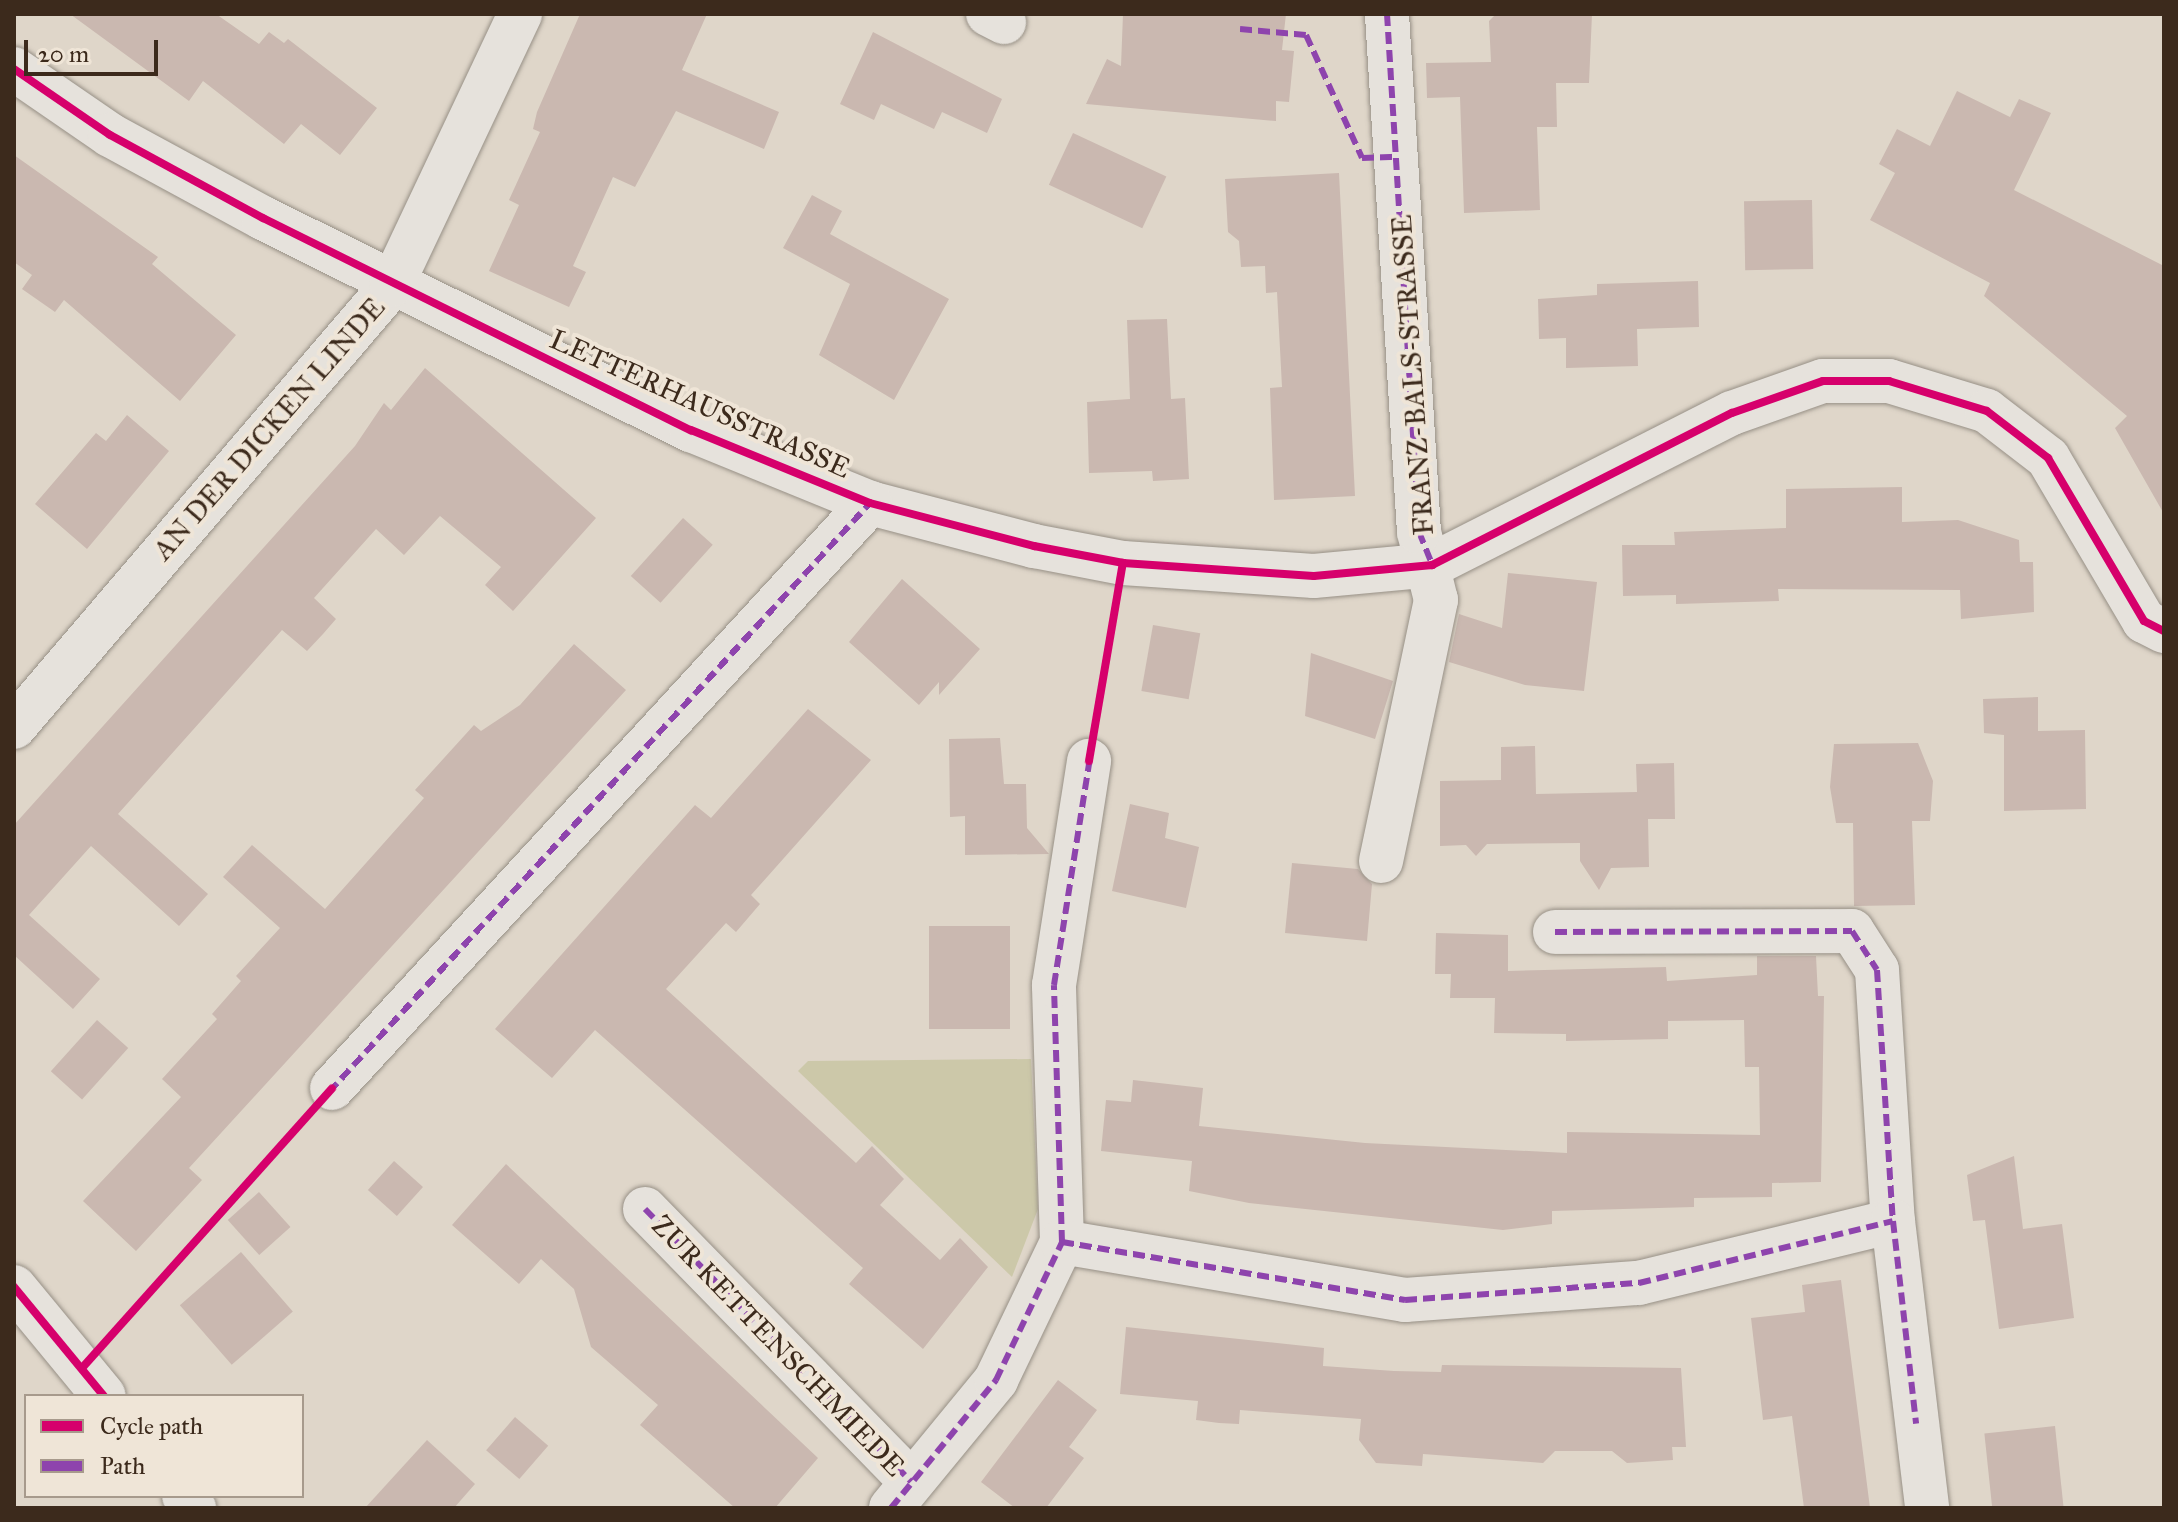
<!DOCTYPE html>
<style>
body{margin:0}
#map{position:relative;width:2178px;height:1522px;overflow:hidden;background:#dfd6c9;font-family:"IM FELL Great Primer",serif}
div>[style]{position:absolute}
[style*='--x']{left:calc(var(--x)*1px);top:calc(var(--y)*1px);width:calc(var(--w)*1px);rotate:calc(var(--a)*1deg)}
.green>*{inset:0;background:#ccc8a9}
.building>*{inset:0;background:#cab8b0;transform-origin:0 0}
.roads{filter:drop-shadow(0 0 2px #979086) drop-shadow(0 0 2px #979086)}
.minor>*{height:44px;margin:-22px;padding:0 22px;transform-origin:22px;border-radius:22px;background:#e6e2dc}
.quiet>*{height:6px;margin-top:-3px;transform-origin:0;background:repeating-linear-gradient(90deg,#8e44ad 0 12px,transparent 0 18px)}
.cycleway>*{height:8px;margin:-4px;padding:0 4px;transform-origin:4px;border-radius:4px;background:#d6006c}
span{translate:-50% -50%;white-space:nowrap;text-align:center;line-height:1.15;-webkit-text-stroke:8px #efe5d7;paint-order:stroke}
.street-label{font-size:28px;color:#3c2a1c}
.frame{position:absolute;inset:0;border:16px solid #3c2a1c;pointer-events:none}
.legend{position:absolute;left:24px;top:1394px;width:280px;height:104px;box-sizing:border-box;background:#efe5d7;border:2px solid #a79a8c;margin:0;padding:10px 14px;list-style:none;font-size:24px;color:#3c2a1c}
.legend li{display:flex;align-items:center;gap:16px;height:40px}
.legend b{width:40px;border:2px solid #a79a8c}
.scale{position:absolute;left:24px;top:40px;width:134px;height:36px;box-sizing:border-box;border:4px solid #3c2a1c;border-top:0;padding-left:10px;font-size:24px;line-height:28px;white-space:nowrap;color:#3c2a1c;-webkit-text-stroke:6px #efe5d7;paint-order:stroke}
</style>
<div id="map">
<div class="green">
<div style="clip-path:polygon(1031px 1059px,1038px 1209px,1012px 1277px,798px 1071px,808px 1061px)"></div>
</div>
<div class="building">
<div style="clip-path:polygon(70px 14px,216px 14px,259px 44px,269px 32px,284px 43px,288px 39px,377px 108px,340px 155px,301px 124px,284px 144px,203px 81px,189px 101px)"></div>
<div style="clip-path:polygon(580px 14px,707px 14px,682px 70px,779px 112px,764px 149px,676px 111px,635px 187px,613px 177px,573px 266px,586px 272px,569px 307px,489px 271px,519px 205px,509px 200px,540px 132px,533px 129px,537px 112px)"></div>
<div style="clip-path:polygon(1123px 14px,1286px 14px,1282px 50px,1294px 51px,1289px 102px,1276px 101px,1276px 121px,1086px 104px,1107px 59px,1121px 66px)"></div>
<div style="clip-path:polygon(1496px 14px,1592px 14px,1589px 83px,1556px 83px,1557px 127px,1537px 127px,1540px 210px,1464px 213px,1460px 97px,1427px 98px,1426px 63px,1491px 62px,1489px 21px)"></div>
<div style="clip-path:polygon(873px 32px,1002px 99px,987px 133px,942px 112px,934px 129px,881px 104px,874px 120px,840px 104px)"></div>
<div style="clip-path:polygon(1957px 91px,2010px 117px,2019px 99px,2051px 113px,2014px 190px,2164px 266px,2164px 514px,2115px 428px,2127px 416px,1984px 296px,1990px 283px,1870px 220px,1895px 173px,1879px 164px,1897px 129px,1930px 146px)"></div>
<div style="left:1073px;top:133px;width:103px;height:57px;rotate:25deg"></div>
<div style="clip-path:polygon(14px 155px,158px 257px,152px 264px,236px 335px,180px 401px,64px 300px,55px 312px,22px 289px,32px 275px,14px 262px)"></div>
<div style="clip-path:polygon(1339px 173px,1355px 496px,1274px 500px,1270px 388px,1282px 387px,1277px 292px,1266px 293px,1265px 266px,1241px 267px,1239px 241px,1228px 232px,1225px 179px)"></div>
<div style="clip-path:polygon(812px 195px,842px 211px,830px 234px,949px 299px,894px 400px,819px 355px,850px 284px,783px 248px)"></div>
<div style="left:1812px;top:200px;width:69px;height:68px;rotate:89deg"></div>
<div style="clip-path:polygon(1698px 281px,1699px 327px,1637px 329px,1638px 366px,1566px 368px,1566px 338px,1539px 339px,1538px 299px,1597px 295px,1597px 284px)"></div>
<div style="clip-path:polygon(1167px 319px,1171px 399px,1185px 398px,1189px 479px,1153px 481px,1152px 471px,1089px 473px,1087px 402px,1130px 399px,1127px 320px)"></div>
<div style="clip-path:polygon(425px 368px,596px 518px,513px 611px,485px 585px,501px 567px,440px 516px,404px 555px,376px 529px,314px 598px,336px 619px,323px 634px,307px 651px,282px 630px,118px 814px,208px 894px,179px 926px,91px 846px,29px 915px,100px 979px,73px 1009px,14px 955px,14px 825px,355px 446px,384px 403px,391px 410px)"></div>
<div style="clip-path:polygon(127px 415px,169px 451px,87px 549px,35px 504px,96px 433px,106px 441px)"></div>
<div style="clip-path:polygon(1902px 487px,1902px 522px,1958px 520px,2019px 540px,2020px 562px,2033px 562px,2034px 612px,1961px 619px,1960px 590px,1778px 589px,1779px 601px,1676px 604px,1676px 595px,1623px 596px,1622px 545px,1675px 545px,1674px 532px,1786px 528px,1786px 489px)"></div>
<div style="left:683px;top:518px;width:40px;height:78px;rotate:42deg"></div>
<div style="clip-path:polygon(1508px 573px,1597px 582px,1584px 691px,1525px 685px,1449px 662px,1459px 614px,1502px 628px)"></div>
<div style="clip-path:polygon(902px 579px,980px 649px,939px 695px,939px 682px,919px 705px,849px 642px)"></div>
<div style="left:1153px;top:625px;width:48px;height:67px;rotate:10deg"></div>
<div style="clip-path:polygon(574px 644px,626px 690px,189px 1168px,202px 1180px,136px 1251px,83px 1201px,181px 1097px,162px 1079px,217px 1019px,212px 1014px,241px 981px,236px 976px,280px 928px,223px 877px,252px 845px,325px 909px,424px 798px,415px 790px,474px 725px,481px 731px,520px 705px)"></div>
<div style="clip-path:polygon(1311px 653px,1393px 681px,1375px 739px,1305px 716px)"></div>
<div style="clip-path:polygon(2038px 697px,2038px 731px,2085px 730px,2086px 809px,2004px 811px,2004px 735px,1984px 733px,1983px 699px)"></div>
<div style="clip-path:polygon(808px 709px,871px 760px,751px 895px,760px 904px,736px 932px,726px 923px,666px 989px,856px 1163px,872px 1146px,904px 1179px,880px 1205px,940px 1260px,960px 1238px,988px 1267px,923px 1349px,849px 1284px,863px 1268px,595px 1030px,552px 1078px,495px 1029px,695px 805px,711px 818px)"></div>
<div style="clip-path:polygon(1000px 738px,1004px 784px,1026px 784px,1027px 828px,1049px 854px,965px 855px,965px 816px,950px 817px,949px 739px)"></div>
<div style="clip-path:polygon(1918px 743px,1933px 781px,1930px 821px,1912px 821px,1915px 905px,1854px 906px,1853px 823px,1836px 823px,1830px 787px,1834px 744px)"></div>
<div style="clip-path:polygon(1535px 746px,1536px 794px,1637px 792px,1636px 764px,1674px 763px,1675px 819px,1648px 819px,1649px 867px,1611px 868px,1599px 890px,1580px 861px,1580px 843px,1487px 844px,1476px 856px,1466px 845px,1440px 846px,1440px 781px,1501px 780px,1501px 747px)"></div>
<div style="clip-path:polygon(1130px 804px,1169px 813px,1165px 838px,1199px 847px,1186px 908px,1112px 891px)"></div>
<div style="clip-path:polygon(1292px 863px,1358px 869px,1372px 884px,1367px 941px,1285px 933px)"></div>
<div style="left:929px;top:926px;width:81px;height:103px"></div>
<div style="clip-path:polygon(1436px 933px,1508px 935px,1508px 971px,1666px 967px,1667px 981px,1757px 975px,1757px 956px,1816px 956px,1818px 996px,1824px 996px,1821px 1182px,1772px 1183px,1772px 1197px,1694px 1198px,1694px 1207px,1552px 1211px,1552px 1224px,1503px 1230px,1249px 1203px,1189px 1191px,1192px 1161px,1101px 1151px,1106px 1100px,1131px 1102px,1133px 1080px,1203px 1088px,1199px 1126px,1365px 1143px,1567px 1153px,1567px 1132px,1760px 1135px,1759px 1067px,1745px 1067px,1744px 1020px,1668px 1021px,1668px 1039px,1566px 1041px,1566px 1034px,1494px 1033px,1495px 998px,1450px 998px,1451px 974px,1435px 974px)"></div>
<div style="left:97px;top:1020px;width:42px;height:69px;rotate:42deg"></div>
<div style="clip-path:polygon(2014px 1156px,2023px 1229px,2062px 1224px,2074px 1318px,1999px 1329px,1985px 1220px,1973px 1221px,1967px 1175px)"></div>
<div style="left:394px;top:1161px;width:39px;height:39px;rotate:42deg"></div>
<div style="clip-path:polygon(506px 1164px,818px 1458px,775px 1508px,735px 1508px,640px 1425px,658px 1405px,591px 1347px,574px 1289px,541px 1259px,519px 1284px,452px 1225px)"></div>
<div style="left:259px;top:1192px;width:47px;height:42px;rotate:48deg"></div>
<div style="left:241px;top:1252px;width:79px;height:81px;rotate:49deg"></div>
<div style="clip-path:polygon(1841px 1280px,1870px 1508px,1804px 1508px,1792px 1416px,1763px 1420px,1751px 1318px,1805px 1312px,1802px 1285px)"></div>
<div style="clip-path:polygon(1126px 1327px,1324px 1348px,1323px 1366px,1394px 1371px,1441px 1372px,1442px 1365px,1681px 1368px,1686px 1447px,1672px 1447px,1673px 1460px,1627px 1463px,1612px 1451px,1555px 1451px,1543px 1463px,1423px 1454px,1422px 1466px,1376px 1463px,1359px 1440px,1361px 1419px,1240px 1410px,1239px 1424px,1219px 1423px,1196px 1420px,1198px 1401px,1120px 1394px)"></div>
<div style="clip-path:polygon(1058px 1380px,1097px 1410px,1069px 1447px,1084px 1458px,1046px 1508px,1015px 1508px,981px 1482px)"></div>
<div style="left:515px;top:1417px;width:44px;height:44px;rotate:41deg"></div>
<div style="left:2055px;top:1426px;width:82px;height:71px;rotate:84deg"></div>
<div style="clip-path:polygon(427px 1440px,475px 1484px,454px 1508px,365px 1508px)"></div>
</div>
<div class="roads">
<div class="minor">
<div style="--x:988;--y:14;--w:18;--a:27"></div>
<div style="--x:14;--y:69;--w:116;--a:34.5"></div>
<div style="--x:110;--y:135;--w:174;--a:28.5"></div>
<div style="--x:263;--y:218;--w:478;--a:26.4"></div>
<div style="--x:691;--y:430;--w:193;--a:22.2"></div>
<div style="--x:870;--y:503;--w:170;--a:14.7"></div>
<div style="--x:1034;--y:546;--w:91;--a:10.8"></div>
<div style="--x:1123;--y:563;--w:191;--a:3.9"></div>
<div style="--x:1314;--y:576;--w:119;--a:-5.3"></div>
<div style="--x:1432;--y:565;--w:336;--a:-26.9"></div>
<div style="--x:1732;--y:413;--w:96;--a:-19.4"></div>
<div style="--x:1823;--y:381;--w:66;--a:0"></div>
<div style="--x:1889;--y:381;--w:102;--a:17"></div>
<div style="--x:1987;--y:411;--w:77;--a:37.6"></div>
<div style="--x:2048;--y:458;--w:189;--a:59.5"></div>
<div style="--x:2144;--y:621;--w:22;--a:27"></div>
<div style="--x:14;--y:727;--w:582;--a:-49.46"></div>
<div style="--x:392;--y:285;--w:300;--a:-64.7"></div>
<div style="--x:1381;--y:861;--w:267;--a:-78.1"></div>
<div style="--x:1436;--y:600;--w:70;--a:-104"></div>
<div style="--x:1419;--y:532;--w:519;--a:-93.54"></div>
<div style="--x:1555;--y:932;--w:297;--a:-0.2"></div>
<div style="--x:1852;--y:931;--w:46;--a:57.3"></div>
<div style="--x:1877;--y:970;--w:252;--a:86.4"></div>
<div style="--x:332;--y:1088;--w:795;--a:-47.4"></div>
<div style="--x:645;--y:1209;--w:381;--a:45.7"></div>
<div style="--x:1062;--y:1242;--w:257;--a:-91.8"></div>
<div style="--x:1054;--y:985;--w:227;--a:-81.1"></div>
<div style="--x:14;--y:1287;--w:141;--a:50.5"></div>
<div style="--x:184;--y:1496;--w:16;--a:50"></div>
<div style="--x:891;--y:1508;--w:166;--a:-50.6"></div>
<div style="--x:996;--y:1380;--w:153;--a:-64.4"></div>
<div style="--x:1062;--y:1242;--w:348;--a:9.6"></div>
<div style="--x:1405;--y:1300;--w:235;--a:-4.2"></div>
<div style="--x:1639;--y:1283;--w:261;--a:-13.7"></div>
<div style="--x:1893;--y:1221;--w:289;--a:83.2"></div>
</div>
</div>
<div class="quiet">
<div style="--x:1387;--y:14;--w:519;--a:86.46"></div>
<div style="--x:1419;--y:532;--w:35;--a:68"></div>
<div style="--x:1240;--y:29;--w:66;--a:5.2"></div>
<div style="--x:1306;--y:35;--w:135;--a:65.5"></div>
<div style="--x:1362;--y:158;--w:35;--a:-2"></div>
<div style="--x:1555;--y:932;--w:297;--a:-0.2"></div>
<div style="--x:1852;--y:931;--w:46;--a:57.3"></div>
<div style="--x:1877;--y:970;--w:252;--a:86.4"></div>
<div style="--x:329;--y:1092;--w:800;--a:-47.43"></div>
<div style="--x:645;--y:1209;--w:381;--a:45.7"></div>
<div style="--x:1062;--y:1242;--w:257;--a:-91.8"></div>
<div style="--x:1054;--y:985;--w:231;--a:-81"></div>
<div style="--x:891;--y:1508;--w:166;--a:-50.6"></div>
<div style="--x:996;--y:1380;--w:153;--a:-64.4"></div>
<div style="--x:1062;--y:1242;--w:348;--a:9.6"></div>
<div style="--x:1405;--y:1300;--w:235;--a:-4.2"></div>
<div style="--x:1639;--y:1283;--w:261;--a:-13.7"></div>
<div style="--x:1893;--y:1221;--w:204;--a:83.5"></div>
</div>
<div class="cycleway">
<div style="--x:14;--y:69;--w:116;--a:34.5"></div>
<div style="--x:110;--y:135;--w:174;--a:28.5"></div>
<div style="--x:263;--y:218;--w:478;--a:26.4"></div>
<div style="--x:691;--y:430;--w:193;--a:22.2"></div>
<div style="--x:870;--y:503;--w:170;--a:14.7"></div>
<div style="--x:1034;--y:546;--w:91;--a:10.8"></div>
<div style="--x:1123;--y:563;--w:191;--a:3.9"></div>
<div style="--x:1314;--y:576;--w:119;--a:-5.3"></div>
<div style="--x:1432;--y:565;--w:336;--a:-26.9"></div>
<div style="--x:1732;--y:413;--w:96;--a:-19.4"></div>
<div style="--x:1823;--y:381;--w:66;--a:0"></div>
<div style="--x:1889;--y:381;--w:102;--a:17"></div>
<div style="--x:1987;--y:411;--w:77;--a:37.6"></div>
<div style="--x:2048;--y:458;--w:189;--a:59.5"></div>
<div style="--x:2144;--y:621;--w:22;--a:27"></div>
<div style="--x:1089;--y:761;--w:201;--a:-80.3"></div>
<div style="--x:14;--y:1287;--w:141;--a:50.5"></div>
<div style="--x:82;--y:1368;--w:375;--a:-48.2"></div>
</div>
<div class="street-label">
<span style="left:1413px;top:375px;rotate:-94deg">FRANZ-BALS-STRASSE</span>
<span style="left:700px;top:404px;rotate:24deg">LETTERHAUSSTRASSE</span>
<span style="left:269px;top:429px;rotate:-49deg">AN DER DICKEN LINDE</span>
<span style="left:778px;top:1346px;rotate:46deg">ZUR KETTENSCHMIEDE</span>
</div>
<div class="frame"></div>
<ul class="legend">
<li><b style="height:10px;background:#d6006c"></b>Cycle path</li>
<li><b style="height:10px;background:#8e44ad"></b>Path</li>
</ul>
<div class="scale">20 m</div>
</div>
